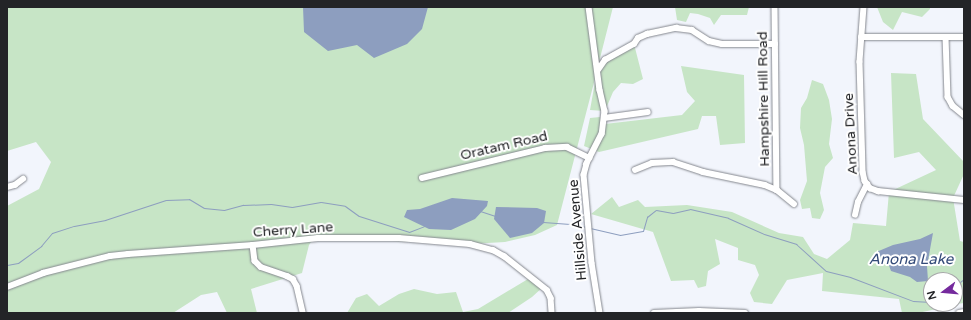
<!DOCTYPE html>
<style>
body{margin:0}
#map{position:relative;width:971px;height:320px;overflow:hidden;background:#f2f5fc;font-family:"Varela Round",sans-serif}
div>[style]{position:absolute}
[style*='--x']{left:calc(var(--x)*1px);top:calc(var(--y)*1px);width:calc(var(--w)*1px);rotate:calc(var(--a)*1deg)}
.green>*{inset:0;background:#c7e5c6}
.water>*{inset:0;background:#8d9ebf}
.stream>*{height:1px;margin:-0.5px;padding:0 0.5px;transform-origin:0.5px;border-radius:0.5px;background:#8d9ebf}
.roads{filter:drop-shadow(0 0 1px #84878e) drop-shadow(0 0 1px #84878e)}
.minor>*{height:5.5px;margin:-2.75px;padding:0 2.75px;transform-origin:2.75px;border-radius:2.75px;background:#fff}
span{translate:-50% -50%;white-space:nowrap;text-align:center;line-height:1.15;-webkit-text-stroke:4px #fff;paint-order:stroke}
.street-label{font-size:14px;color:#232427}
.water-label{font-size:15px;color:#344b79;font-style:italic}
.frame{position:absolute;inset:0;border:8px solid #232427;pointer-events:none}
.north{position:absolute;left:923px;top:272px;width:40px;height:40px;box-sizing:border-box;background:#fff;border:1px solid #a7a7a9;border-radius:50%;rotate:254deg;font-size:11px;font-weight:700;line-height:16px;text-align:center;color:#232427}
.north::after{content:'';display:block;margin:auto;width:14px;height:18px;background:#752a9d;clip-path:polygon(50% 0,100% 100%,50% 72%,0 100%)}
</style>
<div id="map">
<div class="green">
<div style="clip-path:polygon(7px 7px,613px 7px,597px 70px,605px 60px,634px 44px,643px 79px,633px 84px,621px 83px,613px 92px,605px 111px,590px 110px,597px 71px,557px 225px,535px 235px,505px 242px,470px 244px,314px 238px,309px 245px,302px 273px,251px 289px,257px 313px,227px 313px,217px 292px,201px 295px,173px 313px,7px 313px,7px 206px,39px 189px,51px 162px,36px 142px,7px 151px)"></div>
<div style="clip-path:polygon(675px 7px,749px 7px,747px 15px,721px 15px,714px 25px,710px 18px,698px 14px,690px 13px,686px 22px,677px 20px)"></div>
<div style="clip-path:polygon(877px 7px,930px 7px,930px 9px,922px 17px,902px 12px,893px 30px,883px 22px)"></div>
<div style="clip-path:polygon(681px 66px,744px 75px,745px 143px,720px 145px,716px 116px,702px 116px,698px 129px,599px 152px,584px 146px,590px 118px,600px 117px,605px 124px,682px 115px,695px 101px,687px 92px)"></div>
<div style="clip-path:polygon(891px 73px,916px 74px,923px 119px,964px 162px,964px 174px,953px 198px,960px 241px,964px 242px,964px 303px,957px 304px,958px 299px,955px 298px,955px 280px,931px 280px,931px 304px,943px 304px,941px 308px,918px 313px,902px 313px,899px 299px,822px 291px,823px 273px,787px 280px,772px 304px,754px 302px,750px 293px,759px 275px,755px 265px,738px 260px,738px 248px,715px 239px,720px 264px,708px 271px,706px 286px,698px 288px,694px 280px,671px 281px,653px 232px,591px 214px,612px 197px,619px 207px,638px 200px,645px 207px,687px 205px,732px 212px,779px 233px,803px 237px,814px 254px,827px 259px,850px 240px,853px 223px,886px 226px,889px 192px,936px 170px,919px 152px,894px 158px)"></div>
<div style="clip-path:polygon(812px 80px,823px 84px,829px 100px,832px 119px,829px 144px,833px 158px,825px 167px,820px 193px,824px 210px,820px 219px,812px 218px,810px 208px,802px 209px,800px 200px,807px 181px,804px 145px,800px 128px,801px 108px,807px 98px)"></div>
<div style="clip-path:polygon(528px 279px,543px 287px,532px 297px,508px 313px,347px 313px,356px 298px,367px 294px,379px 306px,399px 294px,414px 289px,437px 294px,456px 292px,463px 312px,478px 309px)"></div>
</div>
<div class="water">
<div style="clip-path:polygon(303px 7px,428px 7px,422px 29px,407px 44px,374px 58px,357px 45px,328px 51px,304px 32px)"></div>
<div style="clip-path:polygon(452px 198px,488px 201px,487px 206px,475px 219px,451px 230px,429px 229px,404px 217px,407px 210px,420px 209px)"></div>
<div style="clip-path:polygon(496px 207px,537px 208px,546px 211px,544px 223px,532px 233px,510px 238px,494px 219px)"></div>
<div style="clip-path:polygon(933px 233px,927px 266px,928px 281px,917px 282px,910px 277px,891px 271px,887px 260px,874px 253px,893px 245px,920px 239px)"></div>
</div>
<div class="stream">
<div style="--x:480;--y:211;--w:16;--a:18"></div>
<div style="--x:543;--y:222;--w:27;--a:4"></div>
<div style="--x:570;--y:224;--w:17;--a:10"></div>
<div style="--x:590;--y:228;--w:31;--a:13"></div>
<div style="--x:620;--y:235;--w:23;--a:-10"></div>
<div style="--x:643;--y:231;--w:15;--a:-74"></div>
<div style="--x:647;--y:217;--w:11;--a:-38"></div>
<div style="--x:656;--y:210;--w:17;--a:10"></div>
<div style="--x:673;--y:213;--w:17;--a:-13"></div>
<div style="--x:690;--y:209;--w:39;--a:13"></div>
<div style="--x:728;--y:218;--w:39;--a:24"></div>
<div style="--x:764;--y:234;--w:34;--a:17"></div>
<div style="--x:796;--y:244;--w:40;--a:42"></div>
<div style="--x:826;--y:271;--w:25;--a:14"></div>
<div style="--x:850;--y:277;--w:67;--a:20.9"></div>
<div style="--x:913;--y:301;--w:18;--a:3"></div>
<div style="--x:7;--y:265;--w:11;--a:-10"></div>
<div style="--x:18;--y:263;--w:29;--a:-36"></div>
<div style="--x:41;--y:246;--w:17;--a:-50"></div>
<div style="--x:52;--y:233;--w:23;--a:-18"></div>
<div style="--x:74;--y:226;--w:32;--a:-11"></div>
<div style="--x:105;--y:220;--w:64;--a:-18.2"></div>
<div style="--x:166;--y:200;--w:23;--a:-2"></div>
<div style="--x:189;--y:199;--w:17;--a:31"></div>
<div style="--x:204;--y:208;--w:20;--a:6"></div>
<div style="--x:224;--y:210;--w:20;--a:-15"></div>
<div style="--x:243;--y:205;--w:28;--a:-2"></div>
<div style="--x:271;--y:204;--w:21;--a:8"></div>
<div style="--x:292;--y:207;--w:29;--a:-10"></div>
<div style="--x:321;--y:202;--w:24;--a:9"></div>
<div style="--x:345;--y:206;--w:17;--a:36"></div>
<div style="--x:359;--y:216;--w:52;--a:17.7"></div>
<div style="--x:409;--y:232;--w:17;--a:-21"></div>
<div style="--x:955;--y:286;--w:11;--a:-38"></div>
</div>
<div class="roads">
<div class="minor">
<div style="--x:589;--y:7;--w:84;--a:82.5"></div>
<div style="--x:600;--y:90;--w:22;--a:77"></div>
<div style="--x:605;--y:111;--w:23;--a:97"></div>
<div style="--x:602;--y:134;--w:34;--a:117"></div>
<div style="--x:587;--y:164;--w:11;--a:105"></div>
<div style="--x:584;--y:175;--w:88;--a:84.8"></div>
<div style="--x:592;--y:263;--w:51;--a:80.9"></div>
<div style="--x:775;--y:7;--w:183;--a:89.4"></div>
<div style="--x:864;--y:7;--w:55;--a:94.2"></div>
<div style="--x:860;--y:62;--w:110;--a:88.4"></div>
<div style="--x:863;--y:172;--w:9;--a:77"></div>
<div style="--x:865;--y:181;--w:9;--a:54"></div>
<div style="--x:870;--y:188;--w:9;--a:21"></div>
<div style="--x:878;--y:191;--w:86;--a:6"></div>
<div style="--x:861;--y:37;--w:103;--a:0"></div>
<div style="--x:946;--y:37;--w:60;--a:88.1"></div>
<div style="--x:948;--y:97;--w:10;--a:61"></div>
<div style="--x:953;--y:106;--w:14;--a:39"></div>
<div style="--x:598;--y:70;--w:12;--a:-55"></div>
<div style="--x:605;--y:60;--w:33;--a:-29"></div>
<div style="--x:634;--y:44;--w:7;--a:-56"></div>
<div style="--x:638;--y:38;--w:10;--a:-24"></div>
<div style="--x:647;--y:34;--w:30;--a:-12"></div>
<div style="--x:676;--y:28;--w:16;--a:7"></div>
<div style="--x:692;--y:30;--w:20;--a:33"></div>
<div style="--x:709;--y:41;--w:13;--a:13"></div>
<div style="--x:722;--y:44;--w:53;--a:0"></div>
<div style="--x:604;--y:118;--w:44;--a:-7.8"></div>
<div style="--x:635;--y:170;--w:18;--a:-22"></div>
<div style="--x:652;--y:163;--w:21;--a:-3"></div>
<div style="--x:673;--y:162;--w:32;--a:18"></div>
<div style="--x:703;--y:172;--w:63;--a:11.8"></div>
<div style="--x:765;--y:185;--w:13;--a:23"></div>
<div style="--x:777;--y:190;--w:22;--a:39"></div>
<div style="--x:422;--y:178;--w:127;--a:-13.7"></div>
<div style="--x:545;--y:148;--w:22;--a:-3"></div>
<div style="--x:567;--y:147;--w:25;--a:26"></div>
<div style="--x:7;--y:187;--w:8;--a:-14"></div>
<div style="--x:15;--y:185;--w:10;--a:-37"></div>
<div style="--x:855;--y:215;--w:13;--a:-77"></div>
<div style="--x:858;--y:202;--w:20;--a:-63"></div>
<div style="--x:253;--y:245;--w:16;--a:83"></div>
<div style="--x:255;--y:261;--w:8;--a:45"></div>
<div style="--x:261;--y:267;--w:28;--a:19"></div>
<div style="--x:287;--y:276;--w:7;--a:27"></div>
<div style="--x:293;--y:279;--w:8;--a:60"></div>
<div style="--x:297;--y:286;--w:28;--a:77"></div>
<div style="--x:7;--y:287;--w:39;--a:-21"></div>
<div style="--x:43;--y:273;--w:69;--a:-14.2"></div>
<div style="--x:110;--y:256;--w:18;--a:-6"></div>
<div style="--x:128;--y:254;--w:125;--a:-4.1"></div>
<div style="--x:253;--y:245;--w:65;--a:-6.1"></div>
<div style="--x:318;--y:238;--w:81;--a:0"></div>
<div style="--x:399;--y:238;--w:71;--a:4.8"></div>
<div style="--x:470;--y:244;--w:24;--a:15"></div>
<div style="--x:493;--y:250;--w:13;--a:29"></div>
<div style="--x:504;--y:256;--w:55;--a:38.3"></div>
<div style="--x:547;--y:290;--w:9;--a:63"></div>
<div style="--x:551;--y:298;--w:15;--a:86"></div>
<div style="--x:654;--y:313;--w:45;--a:-2.5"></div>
<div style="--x:699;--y:311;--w:46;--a:2.5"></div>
<div style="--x:959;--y:313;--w:5;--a:-11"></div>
</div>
</div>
<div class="street-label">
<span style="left:764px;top:99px;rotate:-91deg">Hampshire Hill Road</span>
<span style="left:851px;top:134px;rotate:-93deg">Anona Drive</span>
<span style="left:504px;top:146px;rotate:-13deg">Oratam Road</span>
<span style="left:293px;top:230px;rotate:-4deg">Cherry Lane</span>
<span style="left:578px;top:230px;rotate:-95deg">Hillside Avenue</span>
</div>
<div class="water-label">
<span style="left:911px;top:260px">Anona Lake</span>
</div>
<div class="frame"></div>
<div class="north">N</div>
</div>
